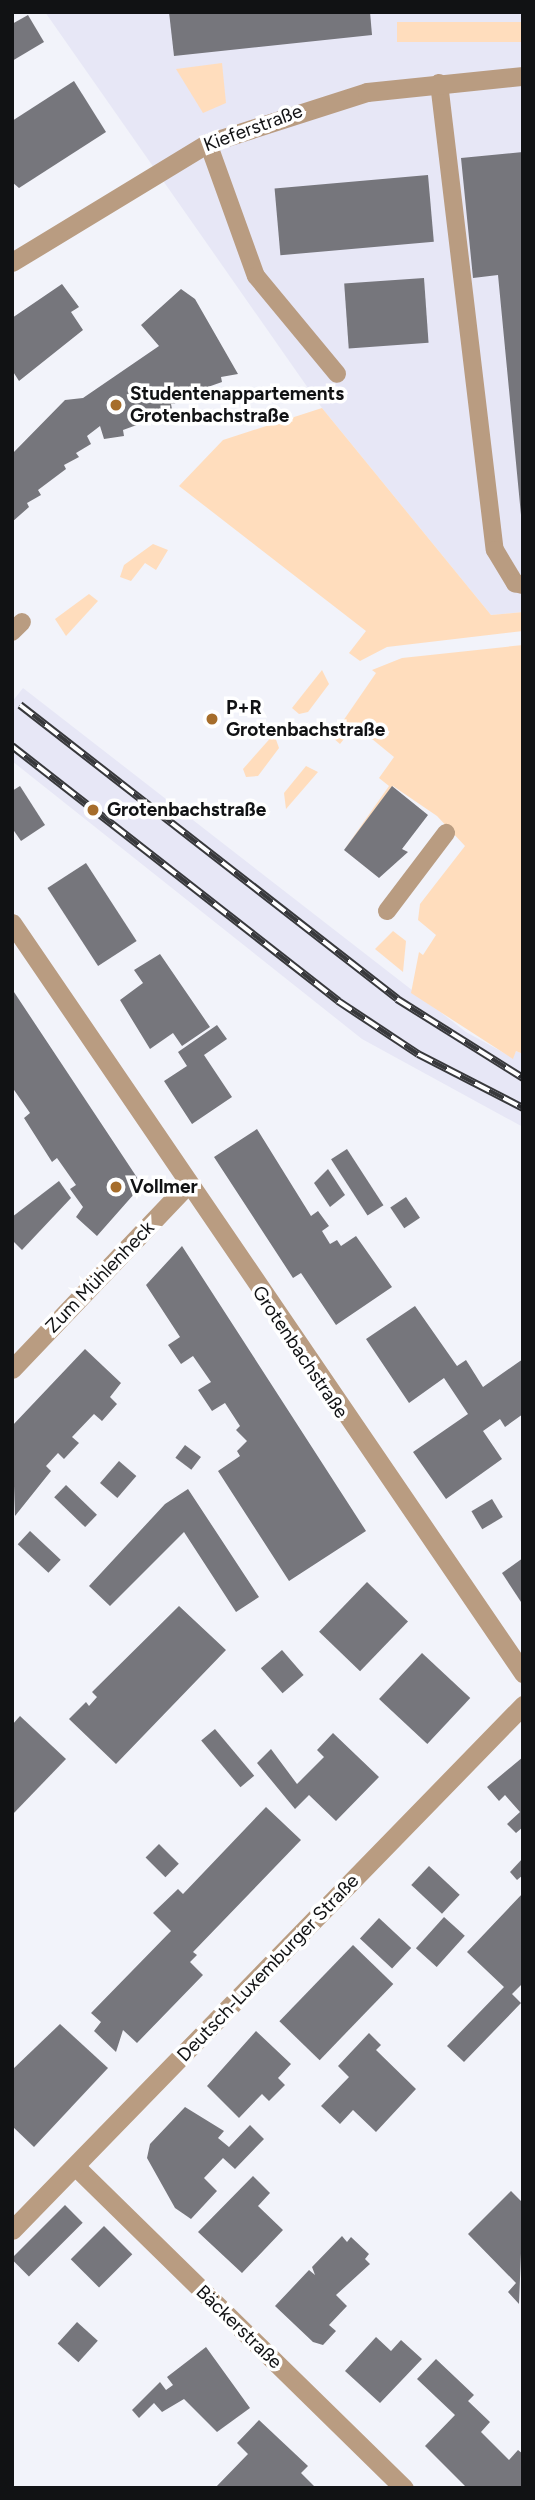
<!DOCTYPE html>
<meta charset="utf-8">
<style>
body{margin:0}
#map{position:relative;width:535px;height:2500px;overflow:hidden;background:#f2f3fa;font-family:Figtree,sans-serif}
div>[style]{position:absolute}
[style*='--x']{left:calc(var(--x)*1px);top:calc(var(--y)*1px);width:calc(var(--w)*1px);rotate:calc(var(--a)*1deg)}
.built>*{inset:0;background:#e7e7f6}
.green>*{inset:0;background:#ffddbd;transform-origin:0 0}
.building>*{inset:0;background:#76767c;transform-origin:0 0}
.service>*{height:18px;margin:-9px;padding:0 9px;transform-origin:9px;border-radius:9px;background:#b99c81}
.minor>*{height:19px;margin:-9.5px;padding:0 9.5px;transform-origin:9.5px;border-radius:9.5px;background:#b99c81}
.rail>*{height:8px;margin-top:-4px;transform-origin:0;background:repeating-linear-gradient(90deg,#fff 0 16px,#38393c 0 32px);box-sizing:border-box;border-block:2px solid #38393c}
.dots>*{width:19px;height:19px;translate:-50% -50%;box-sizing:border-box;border:4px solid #fff;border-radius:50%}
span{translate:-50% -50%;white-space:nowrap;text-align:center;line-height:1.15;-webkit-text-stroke:7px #fff;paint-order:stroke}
.street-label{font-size:19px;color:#111214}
.poi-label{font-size:19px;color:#111214;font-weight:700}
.left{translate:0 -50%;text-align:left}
.frame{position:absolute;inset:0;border:14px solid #111214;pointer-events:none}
</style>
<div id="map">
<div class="built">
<div style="clip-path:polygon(45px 12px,523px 12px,523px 612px,491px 615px,322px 408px)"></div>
<div style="clip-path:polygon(23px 688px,466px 1032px,513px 1058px,516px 1051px,523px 1054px,523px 1127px,362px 1039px,12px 761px,12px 702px)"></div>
</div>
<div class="green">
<div style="left:523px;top:22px;width:20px;height:126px;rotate:90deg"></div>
<div style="clip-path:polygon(222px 63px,226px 103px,203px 113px,176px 69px)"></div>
<div style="clip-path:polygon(322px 408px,491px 615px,523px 612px,523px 631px,387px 647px,360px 661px,349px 653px,366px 631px,179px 486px,223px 440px)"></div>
<div style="clip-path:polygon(153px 544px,168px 550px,156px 570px,145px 563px,131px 581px,120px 577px,124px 565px)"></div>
<div style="clip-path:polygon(89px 594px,98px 601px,66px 636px,55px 619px)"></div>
<div style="clip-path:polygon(523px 645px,523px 1054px,516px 1051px,513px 1059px,411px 993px,419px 952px,423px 955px,436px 935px,418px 920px,420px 904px,465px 846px,437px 816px,393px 786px,344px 850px,389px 786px,379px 778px,394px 757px,355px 725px,340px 744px,332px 737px,376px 673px,372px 670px,402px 658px)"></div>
<div style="clip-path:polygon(322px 670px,329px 684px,308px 712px,299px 714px,292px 708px)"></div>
<div style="clip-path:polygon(274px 734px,279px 748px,258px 776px,246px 777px,243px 769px)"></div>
<div style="clip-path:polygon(306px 766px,318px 772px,286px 809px,284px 793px)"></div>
<div style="clip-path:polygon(393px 931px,406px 941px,403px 972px,375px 949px)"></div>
</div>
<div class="building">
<div style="clip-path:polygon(169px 12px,370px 12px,372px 35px,174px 56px)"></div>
<div style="clip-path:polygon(28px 15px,44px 42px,12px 61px,12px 24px)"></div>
<div style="clip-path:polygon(74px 81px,106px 132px,19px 188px,12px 182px,12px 121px)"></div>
<div style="clip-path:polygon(523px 152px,523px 515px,521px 515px,498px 275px,473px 278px,461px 158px)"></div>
<div style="left:428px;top:175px;width:67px;height:154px;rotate:85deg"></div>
<div style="left:424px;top:278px;width:65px;height:80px;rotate:86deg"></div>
<div style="clip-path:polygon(62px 284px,79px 307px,71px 312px,83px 330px,19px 381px,12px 370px,12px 318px)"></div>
<div style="clip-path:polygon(181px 289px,195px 299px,238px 374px,221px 377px,222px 382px,188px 394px,190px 400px,171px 404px,172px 409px,155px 412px,156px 418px,123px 430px,124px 436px,104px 439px,100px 426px,87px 436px,91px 444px,76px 453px,79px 457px,64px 465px,66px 469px,38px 490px,41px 495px,27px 503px,29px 507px,12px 522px,12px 454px,65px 400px,83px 398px,159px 346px,141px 325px)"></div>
<div style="clip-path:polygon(20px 786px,45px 825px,21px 841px,12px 828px,12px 791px)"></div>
<div style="clip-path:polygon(392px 786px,428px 815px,402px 849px,408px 852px,379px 878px,344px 850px)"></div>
<div style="left:86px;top:863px;width:93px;height:46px;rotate:57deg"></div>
<div style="clip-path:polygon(160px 954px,210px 1027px,182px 1046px,173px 1033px,150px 1049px,120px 1000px,143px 983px,134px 970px)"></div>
<div style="clip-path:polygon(12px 989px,142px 1185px,97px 1236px,76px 1217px,83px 1207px,70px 1189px,76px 1185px,57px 1158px,52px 1162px,24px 1118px,30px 1113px,12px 1087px)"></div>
<div style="clip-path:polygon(217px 1025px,227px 1039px,204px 1055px,232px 1097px,192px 1124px,164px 1081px,187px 1066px,178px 1052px)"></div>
<div style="clip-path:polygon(257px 1129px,311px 1216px,318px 1211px,329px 1226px,322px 1231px,330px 1244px,337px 1240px,341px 1246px,356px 1236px,392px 1287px,336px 1325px,301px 1273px,293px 1278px,214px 1157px)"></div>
<div style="left:347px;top:1149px;width:67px;height:19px;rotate:57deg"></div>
<div style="clip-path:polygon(328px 1169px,345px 1195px,330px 1207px,314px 1183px)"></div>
<div style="clip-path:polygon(59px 1181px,71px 1198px,22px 1250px,12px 1240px,12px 1217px)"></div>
<div style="left:406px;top:1197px;width:25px;height:19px;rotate:56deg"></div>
<div style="clip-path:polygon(182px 1246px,366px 1531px,289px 1581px,218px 1471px,240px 1456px,237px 1451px,247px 1441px,236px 1430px,240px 1426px,225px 1403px,212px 1411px,198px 1390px,211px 1382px,193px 1356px,181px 1364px,168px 1345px,180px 1337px,146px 1285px)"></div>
<div style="clip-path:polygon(415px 1306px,457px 1366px,466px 1360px,483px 1387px,523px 1359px,523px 1414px,505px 1427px,500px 1419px,483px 1431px,502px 1459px,446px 1499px,413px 1452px,468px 1414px,444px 1378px,409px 1403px,366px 1339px)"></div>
<div style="clip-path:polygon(85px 1349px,121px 1383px,110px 1397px,117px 1404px,102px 1421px,94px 1414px,72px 1437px,79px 1443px,64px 1459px,58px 1453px,46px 1466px,51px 1471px,15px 1516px,12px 1426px)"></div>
<div style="left:185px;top:1445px;width:20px;height:16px;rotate:37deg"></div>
<div style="left:119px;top:1461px;width:23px;height:29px;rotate:41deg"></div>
<div style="left:66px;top:1485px;width:43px;height:17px;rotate:44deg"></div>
<div style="clip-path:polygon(188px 1489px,259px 1597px,236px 1612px,184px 1532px,110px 1606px,89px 1586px,165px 1504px)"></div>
<div style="left:492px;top:1499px;width:21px;height:24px;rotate:59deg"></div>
<div style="left:30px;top:1531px;width:42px;height:18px;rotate:43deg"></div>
<div style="clip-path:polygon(523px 1558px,523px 1605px,502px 1573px)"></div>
<div style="left:367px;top:1582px;width:57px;height:69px;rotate:44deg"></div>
<div style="clip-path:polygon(179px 1606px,226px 1650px,116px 1764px,69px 1719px,86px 1702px,89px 1706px,97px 1697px,92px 1692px)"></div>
<div style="left:282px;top:1650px;width:33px;height:28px;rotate:49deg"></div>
<div style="left:422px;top:1653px;width:66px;height:63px;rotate:43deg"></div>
<div style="clip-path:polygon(20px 1716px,66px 1759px,12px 1815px,12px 1725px)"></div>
<div style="left:215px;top:1729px;width:61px;height:18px;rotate:50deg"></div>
<div style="clip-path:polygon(333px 1733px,379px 1777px,336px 1821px,309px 1795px,295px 1809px,257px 1763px,271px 1749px,297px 1784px,324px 1757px,317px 1750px)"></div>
<div style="clip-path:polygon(523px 1757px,523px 1827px,516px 1833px,507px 1824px,520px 1812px,505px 1795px,499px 1801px,487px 1787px)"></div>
<div style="clip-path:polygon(266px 1807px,301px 1840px,193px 1952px,197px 1955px,190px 1962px,203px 1975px,137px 2043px,123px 2030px,116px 2052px,94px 2031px,101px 2022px,91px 2013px,171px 1931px,153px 1913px,178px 1889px,183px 1894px)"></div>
<div style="left:159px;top:1844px;width:28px;height:19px;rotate:45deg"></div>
<div style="clip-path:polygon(523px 1858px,523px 1875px,517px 1880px,510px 1872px)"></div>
<div style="left:429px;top:1866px;width:42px;height:26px;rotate:43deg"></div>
<div style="clip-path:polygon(523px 1893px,523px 1983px,512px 1994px,521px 2003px,464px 2062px,447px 2046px,504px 1987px,467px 1952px)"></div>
<div style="left:444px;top:1917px;width:28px;height:42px;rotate:42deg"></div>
<div style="left:379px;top:1918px;width:44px;height:28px;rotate:43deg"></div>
<div style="left:353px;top:1945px;width:56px;height:106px;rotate:44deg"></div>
<div style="clip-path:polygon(60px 2024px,108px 2068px,34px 2147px,12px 2126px,12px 2070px)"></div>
<div style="clip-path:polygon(256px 2031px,291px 2064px,278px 2078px,285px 2085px,269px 2101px,262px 2094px,239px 2118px,207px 2086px)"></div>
<div style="clip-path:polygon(369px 2033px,381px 2045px,376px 2050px,416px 2089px,376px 2132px,353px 2110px,340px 2124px,321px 2106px,349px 2077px,338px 2066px)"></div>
<div style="clip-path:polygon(185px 2107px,224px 2131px,218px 2138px,229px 2147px,250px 2125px,264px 2139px,235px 2169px,223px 2158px,204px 2178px,217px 2191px,191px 2219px,175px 2208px,147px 2158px,150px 2144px)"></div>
<div style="clip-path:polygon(253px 2176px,270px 2193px,258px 2206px,283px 2230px,242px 2273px,198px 2232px)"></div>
<div style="clip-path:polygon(511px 2191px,523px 2203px,519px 2304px,508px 2292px,516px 2283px,468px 2234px)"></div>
<div style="left:65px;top:2205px;width:25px;height:76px;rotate:45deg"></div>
<div style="left:104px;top:2226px;width:40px;height:47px;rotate:45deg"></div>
<div style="clip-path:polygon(342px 2236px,347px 2242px,351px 2237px,369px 2254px,365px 2259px,370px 2264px,336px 2295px,347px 2306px,329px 2325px,336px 2331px,323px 2345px,313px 2342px,275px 2306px,309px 2270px,315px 2275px,312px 2267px)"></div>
<div style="left:77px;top:2322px;width:28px;height:29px;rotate:42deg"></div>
<div style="clip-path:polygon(376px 2337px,391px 2351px,401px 2340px,422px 2359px,380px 2403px,345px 2371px)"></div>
<div style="clip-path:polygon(206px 2347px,250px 2408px,217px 2432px,184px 2399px,162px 2412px,154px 2403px,139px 2418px,132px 2410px,160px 2382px,166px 2390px,173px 2385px,167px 2377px)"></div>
<div style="clip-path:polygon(436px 2359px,474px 2395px,468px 2401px,490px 2422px,481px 2432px,509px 2460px,518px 2450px,523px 2454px,523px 2488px,467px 2488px,425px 2446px,455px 2415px,417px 2379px)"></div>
<div style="clip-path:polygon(259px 2420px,308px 2466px,301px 2473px,316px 2488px,215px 2488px,248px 2454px,237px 2443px)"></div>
</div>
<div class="service">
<div style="--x:439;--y:83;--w:470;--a:83.2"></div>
<div style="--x:495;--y:550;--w:39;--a:59"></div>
<div style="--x:515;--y:583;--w:8;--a:14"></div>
<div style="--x:208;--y:143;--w:141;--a:70.2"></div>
<div style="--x:256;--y:276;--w:127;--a:50.4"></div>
<div style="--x:12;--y:632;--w:14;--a:-45"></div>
<div style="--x:387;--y:911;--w:98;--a:-52.9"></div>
</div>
<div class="minor">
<div style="--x:12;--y:262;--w:229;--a:-31.3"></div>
<div style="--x:208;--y:143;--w:167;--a:-17.8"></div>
<div style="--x:367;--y:92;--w:157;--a:-5.9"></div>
<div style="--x:12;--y:923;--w:908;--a:55.73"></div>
<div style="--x:12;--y:1369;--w:254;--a:-46.4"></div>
<div style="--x:75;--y:2166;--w:460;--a:44.4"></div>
<div style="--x:12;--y:2230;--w:733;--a:-45.77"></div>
</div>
<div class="rail">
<div style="--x:20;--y:705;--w:478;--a:37.9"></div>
<div style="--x:397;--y:999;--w:149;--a:32.1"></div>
<div style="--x:12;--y:746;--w:414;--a:38"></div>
<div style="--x:338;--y:1001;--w:96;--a:33.5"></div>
<div style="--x:418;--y:1054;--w:118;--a:27.2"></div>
</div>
<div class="dots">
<div style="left:116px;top:405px;background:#a66d2b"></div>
<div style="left:212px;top:719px;background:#a66d2b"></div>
<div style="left:93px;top:810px;background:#a66d2b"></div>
<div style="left:116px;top:1187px;background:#a66d2b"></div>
</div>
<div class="street-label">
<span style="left:253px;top:128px;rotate:-20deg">Kieferstraße</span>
<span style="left:100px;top:1277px;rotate:-46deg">Zum Mühlenheck</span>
<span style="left:300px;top:1352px;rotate:56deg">Grotenbachstraße</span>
<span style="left:268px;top:1968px;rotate:-46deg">Deutsch-Luxemburger Straße</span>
<span style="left:239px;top:2327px;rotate:44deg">Bäckerstraße</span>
</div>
<div class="poi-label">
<span class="left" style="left:130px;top:405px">Studentenappartements<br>Grotenbachstraße</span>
<span class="left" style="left:226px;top:719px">P+R<br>Grotenbachstraße</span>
<span class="left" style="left:107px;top:810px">Grotenbachstraße</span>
<span class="left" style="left:130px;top:1187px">Vollmer</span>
</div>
<div class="frame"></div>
</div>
